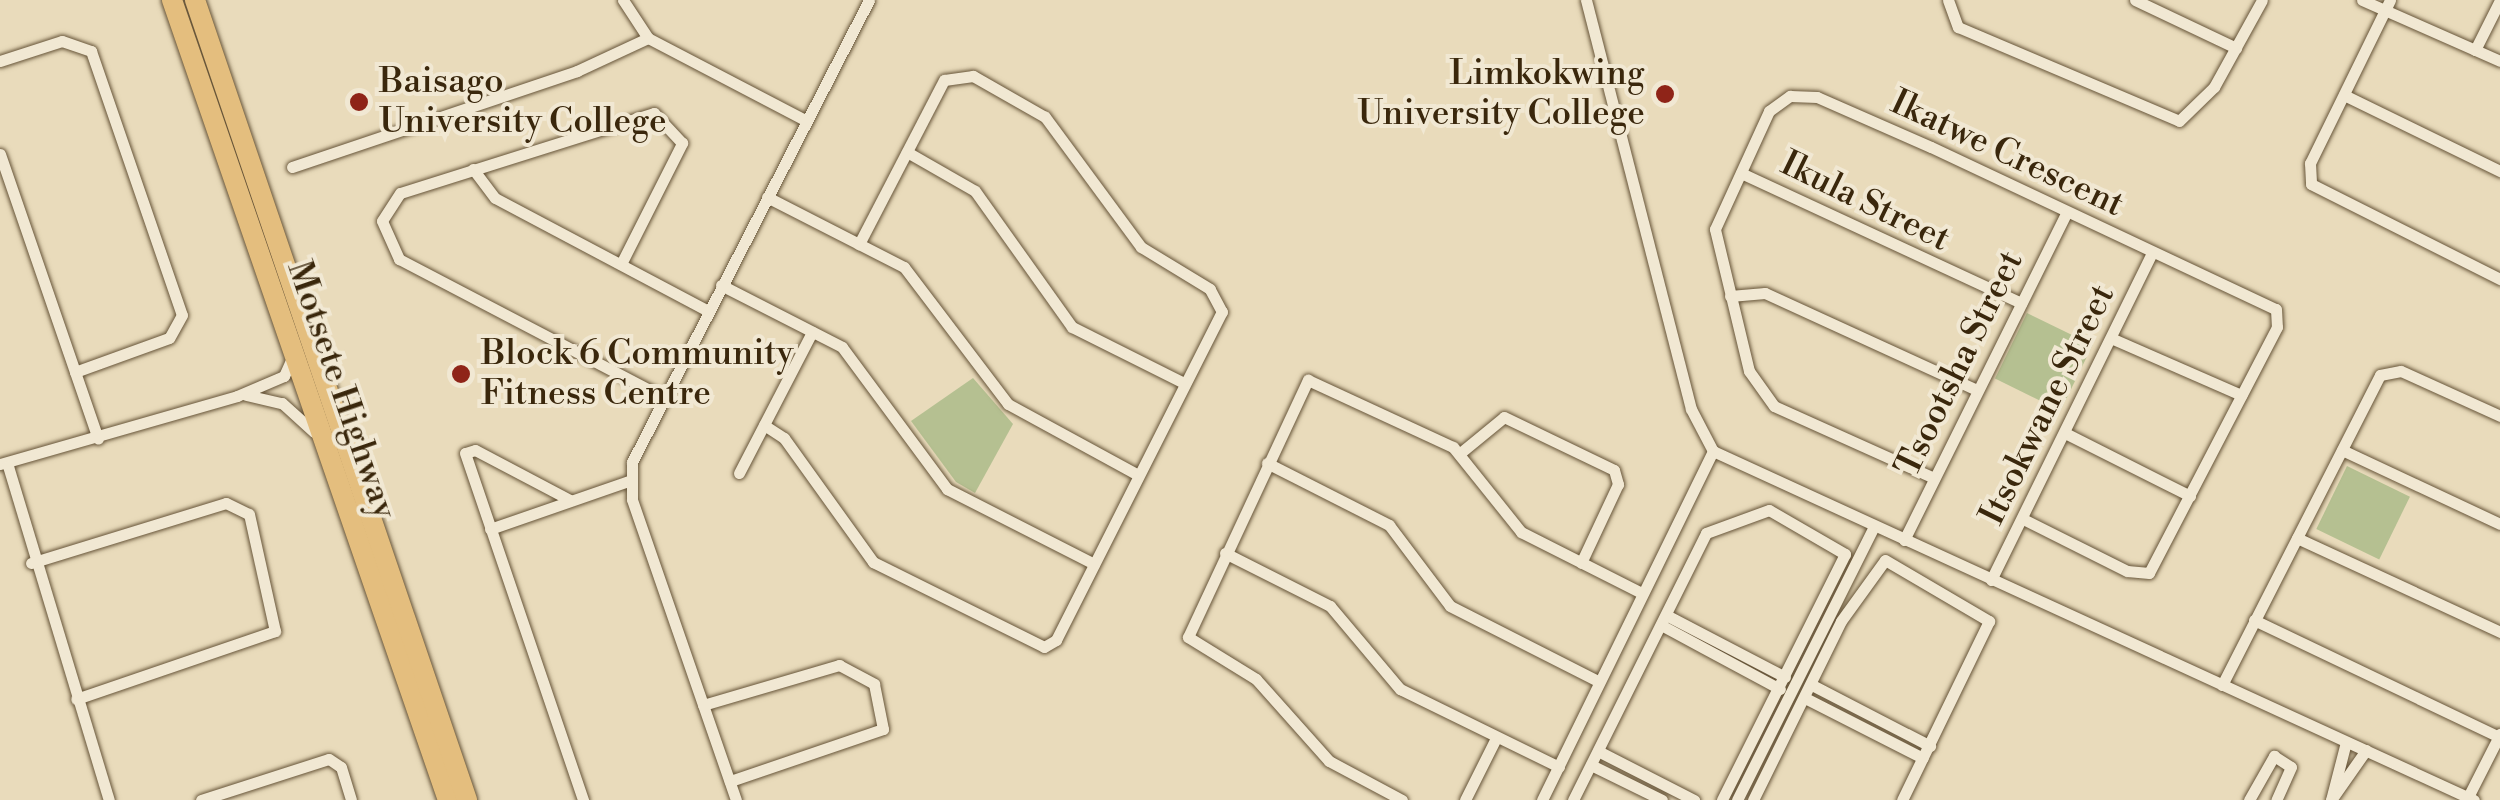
<!DOCTYPE html>
<style>
body{margin:0}
#map{position:relative;width:2500px;height:800px;overflow:hidden;background:#e9dbbb;font-family:"Libre Bodoni",serif}
div>[style]{position:absolute}
[style*='--x']{left:calc(var(--x)*1px);top:calc(var(--y)*1px);width:calc(var(--w)*1px);rotate:calc(var(--a)*1deg)}
.green>*{inset:0;background:#b5c091;transform-origin:0 0}
.roads{filter:drop-shadow(0 0 2px #665438) drop-shadow(0 0 2px #665438)}
.street>*{height:11px;margin:-5.5px;padding:0 5.5px;transform-origin:5.5px;border-radius:5.5px;background:#f1e8d3}
.highway>*{height:20px;margin:-10px;padding:0 10px;transform-origin:10px;border-radius:10px;background:#e4be7e}
.dots>*{width:28px;height:28px;translate:-50% -50%;box-sizing:border-box;border:5px solid #f1e8d3;border-radius:50%}
span{translate:-50% -50%;white-space:nowrap;text-align:center;line-height:1.15;-webkit-text-stroke:8px #f1e8d3;paint-order:stroke}
.poi-label{font-size:35px;color:#3a270c}
.right{translate:-100% -50%;text-align:right}
.left{translate:0 -50%;text-align:left}
.street-label{font-size:35px;color:#3a270c}
</style>
<div id="map">
<div class="green">
<div style="left:2027px;top:313px;width:73px;height:73px;rotate:26deg"></div>
<div style="clip-path:polygon(973px 378px,1013px 424px,975px 493px,956px 482px,911px 421px)"></div>
<div style="left:2347px;top:466px;width:70px;height:70px;rotate:26deg"></div>
</div>
<div class="roads">
<div class="street">
<div style="--x:623;--y:0;--w:45;--a:56.7"></div>
<div style="--x:648;--y:38;--w:179;--a:27.6"></div>
<div style="--x:1586;--y:0;--w:422;--a:75.6"></div>
<div style="--x:1691;--y:409;--w:47;--a:62.4"></div>
<div style="--x:1713;--y:451;--w:837;--a:24.64"></div>
<div style="--x:1948;--y:0;--w:29;--a:70"></div>
<div style="--x:1958;--y:27;--w:240;--a:23"></div>
<div style="--x:2179;--y:121;--w:49;--a:-44.2"></div>
<div style="--x:2214;--y:87;--w:99;--a:-61.1"></div>
<div style="--x:2135;--y:0;--w:112;--a:25.4"></div>
<div style="--x:2362;--y:0;--w:151;--a:23.8"></div>
<div style="--x:2390;--y:0;--w:182;--a:116.1"></div>
<div style="--x:2310;--y:163;--w:21;--a:87"></div>
<div style="--x:2311;--y:184;--w:212;--a:26.7"></div>
<div style="--x:2475;--y:50;--w:56;--a:-63.4"></div>
<div style="--x:0;--y:61;--w:65;--a:-17.9"></div>
<div style="--x:62;--y:41;--w:31;--a:19"></div>
<div style="--x:91;--y:51;--w:279;--a:71"></div>
<div style="--x:182;--y:315;--w:26;--a:119"></div>
<div style="--x:169;--y:338;--w:100;--a:160.1"></div>
<div style="--x:2344;--y:95;--w:174;--a:26"></div>
<div style="--x:907;--y:152;--w:78;--a:29.8"></div>
<div style="--x:975;--y:191;--w:167;--a:54.5"></div>
<div style="--x:1072;--y:327;--w:125;--a:26.6"></div>
<div style="--x:0;--y:154;--w:301;--a:71"></div>
<div style="--x:292;--y:167;--w:301;--a:-18.6"></div>
<div style="--x:577;--y:71;--w:78;--a:-24.9"></div>
<div style="--x:473;--y:169;--w:36;--a:53"></div>
<div style="--x:495;--y:198;--w:241;--a:27.9"></div>
<div style="--x:1741;--y:173;--w:309;--a:24.9"></div>
<div style="--x:767;--y:197;--w:154;--a:27.1"></div>
<div style="--x:904;--y:267;--w:172;--a:52.8"></div>
<div style="--x:1008;--y:404;--w:148;--a:28.6"></div>
<div style="--x:621;--y:264;--w:136;--a:-63.2"></div>
<div style="--x:682;--y:143;--w:41;--a:-133"></div>
<div style="--x:654;--y:113;--w:266;--a:162.5"></div>
<div style="--x:400;--y:193;--w:33;--a:123"></div>
<div style="--x:382;--y:221;--w:42;--a:65.9"></div>
<div style="--x:399;--y:259;--w:298;--a:27.6"></div>
<div style="--x:721;--y:285;--w:136;--a:27.1"></div>
<div style="--x:842;--y:347;--w:177;--a:53.5"></div>
<div style="--x:947;--y:489;--w:165;--a:27"></div>
<div style="--x:1730;--y:296;--w:35;--a:-5"></div>
<div style="--x:1765;--y:293;--w:233;--a:24.6"></div>
<div style="--x:2113;--y:339;--w:140;--a:23.6"></div>
<div style="--x:246;--y:395;--w:37;--a:13"></div>
<div style="--x:282;--y:403;--w:43;--a:42.2"></div>
<div style="--x:764;--y:425;--w:24;--a:33"></div>
<div style="--x:784;--y:438;--w:153;--a:54.3"></div>
<div style="--x:873;--y:562;--w:191;--a:26.4"></div>
<div style="--x:1044;--y:647;--w:14;--a:-30"></div>
<div style="--x:1056;--y:640;--w:368;--a:-63.2"></div>
<div style="--x:1222;--y:312;--w:26;--a:-118"></div>
<div style="--x:1210;--y:289;--w:81;--a:-148.7"></div>
<div style="--x:1141;--y:247;--w:162;--a:-126.4"></div>
<div style="--x:1045;--y:117;--w:83;--a:-150.3"></div>
<div style="--x:973;--y:76;--w:29;--a:172"></div>
<div style="--x:944;--y:80;--w:185;--a:117.4"></div>
<div style="--x:2065;--y:433;--w:140;--a:26.7"></div>
<div style="--x:2342;--y:450;--w:174;--a:25.1"></div>
<div style="--x:1459;--y:454;--w:58;--a:-39.4"></div>
<div style="--x:1504;--y:417;--w:122;--a:25.7"></div>
<div style="--x:1614;--y:470;--w:15;--a:74"></div>
<div style="--x:1618;--y:484;--w:87;--a:115.1"></div>
<div style="--x:1267;--y:463;--w:137;--a:26.9"></div>
<div style="--x:1389;--y:525;--w:101;--a:53"></div>
<div style="--x:1450;--y:606;--w:166;--a:26.9"></div>
<div style="--x:0;--y:464;--w:247;--a:-16"></div>
<div style="--x:237;--y:396;--w:51;--a:-23.1"></div>
<div style="--x:284;--y:376;--w:22;--a:-66"></div>
<div style="--x:8;--y:466;--w:349;--a:73.2"></div>
<div style="--x:739;--y:473;--w:159;--a:-62.6"></div>
<div style="--x:1934;--y:478;--w:175;--a:-155.8"></div>
<div style="--x:1774;--y:406;--w:43;--a:-125.5"></div>
<div style="--x:1749;--y:371;--w:146;--a:-103.5"></div>
<div style="--x:1715;--y:229;--w:130;--a:-65.4"></div>
<div style="--x:1769;--y:111;--w:26;--a:-36"></div>
<div style="--x:1790;--y:96;--w:27;--a:2"></div>
<div style="--x:1817;--y:97;--w:124;--a:23.7"></div>
<div style="--x:1931;--y:147;--w:381;--a:25.2"></div>
<div style="--x:2276;--y:309;--w:18;--a:87"></div>
<div style="--x:2277;--y:327;--w:277;--a:117.5"></div>
<div style="--x:2149;--y:573;--w:22;--a:-175"></div>
<div style="--x:2127;--y:571;--w:116;--a:-153.4"></div>
<div style="--x:570;--y:500;--w:107;--a:-152.2"></div>
<div style="--x:475;--y:450;--w:10;--a:163"></div>
<div style="--x:465;--y:453;--w:367;--a:71.2"></div>
<div style="--x:490;--y:529;--w:147;--a:-19.1"></div>
<div style="--x:2297;--y:538;--w:224;--a:24.8"></div>
<div style="--x:1904;--y:540;--w:365;--a:-63.6"></div>
<div style="--x:1225;--y:553;--w:118;--a:26.8"></div>
<div style="--x:1330;--y:606;--w:109;--a:49.9"></div>
<div style="--x:1400;--y:689;--w:177;--a:26.1"></div>
<div style="--x:31;--y:563;--w:204;--a:-17.1"></div>
<div style="--x:226;--y:503;--w:25;--a:26"></div>
<div style="--x:249;--y:514;--w:120;--a:77.5"></div>
<div style="--x:275;--y:631;--w:210;--a:161.1"></div>
<div style="--x:1991;--y:580;--w:364;--a:-63.8"></div>
<div style="--x:1666;--y:615;--w:134;--a:27.5"></div>
<div style="--x:2254;--y:620;--w:272;--a:25.5"></div>
<div style="--x:1661;--y:625;--w:135;--a:28.3"></div>
<div style="--x:1812;--y:685;--w:133;--a:27.3"></div>
<div style="--x:2222;--y:685;--w:348;--a:-63"></div>
<div style="--x:2380;--y:375;--w:21;--a:-11"></div>
<div style="--x:2401;--y:371;--w:109;--a:24.4"></div>
<div style="--x:1805;--y:698;--w:132;--a:27"></div>
<div style="--x:703;--y:705;--w:142;--a:-16.4"></div>
<div style="--x:839;--y:665;--w:40;--a:28"></div>
<div style="--x:874;--y:684;--w:46;--a:78.7"></div>
<div style="--x:883;--y:729;--w:162;--a:161.2"></div>
<div style="--x:1598;--y:751;--w:108;--a:27"></div>
<div style="--x:1591;--y:765;--w:79;--a:26.2"></div>
<div style="--x:2468;--y:797;--w:71;--a:-63.1"></div>
<div style="--x:201;--y:800;--w:134;--a:-17.8"></div>
<div style="--x:329;--y:759;--w:14;--a:34"></div>
<div style="--x:341;--y:767;--w:34;--a:73"></div>
<div style="--x:736;--y:800;--w:318;--a:-109.1"></div>
<div style="--x:632;--y:499;--w:37;--a:-90"></div>
<div style="--x:632;--y:462;--w:519;--a:-62.84"></div>
<div style="--x:1402;--y:800;--w:83;--a:-151.9"></div>
<div style="--x:1329;--y:761;--w:110;--a:-131.7"></div>
<div style="--x:1256;--y:679;--w:80;--a:-148.3"></div>
<div style="--x:1188;--y:637;--w:284;--a:-65"></div>
<div style="--x:1308;--y:380;--w:160;--a:24.8"></div>
<div style="--x:1453;--y:447;--w:109;--a:51.3"></div>
<div style="--x:1521;--y:532;--w:136;--a:26.8"></div>
<div style="--x:1465;--y:800;--w:69;--a:-63.4"></div>
<div style="--x:1542;--y:800;--w:389;--a:-63.9"></div>
<div style="--x:1573;--y:800;--w:298;--a:-63.5"></div>
<div style="--x:1706;--y:533;--w:67;--a:-20.1"></div>
<div style="--x:1769;--y:510;--w:88;--a:30.1"></div>
<div style="--x:1845;--y:554;--w:275;--a:116.6"></div>
<div style="--x:1737;--y:800;--w:306;--a:-63.4"></div>
<div style="--x:1753;--y:800;--w:199;--a:-63.8"></div>
<div style="--x:1841;--y:621;--w:75;--a:-54.2"></div>
<div style="--x:1885;--y:560;--w:121;--a:30.4"></div>
<div style="--x:1989;--y:621;--w:199;--a:115.9"></div>
<div style="--x:2249;--y:800;--w:51;--a:-60.4"></div>
<div style="--x:2274;--y:756;--w:20;--a:33"></div>
<div style="--x:2291;--y:767;--w:36;--a:114"></div>
<div style="--x:2331;--y:800;--w:61;--a:-55"></div>
<div style="--x:2331;--y:800;--w:60;--a:-75.5"></div>
</div>
<div class="highway">
<div style="--x:172;--y:0;--w:846;--a:70.97"></div>
<div style="--x:195;--y:0;--w:845;--a:71.22"></div>
</div>
</div>
<div class="dots">
<div style="left:1665px;top:94px;background:#8f2418"></div>
<div style="left:359px;top:102px;background:#8f2418"></div>
<div style="left:461px;top:374px;background:#8f2418"></div>
</div>
<div class="poi-label">
<span class="right" style="left:1645px;top:94px">Limkokwing<br>University College</span>
<span class="left" style="left:379px;top:102px">Baisago<br>University College</span>
<span class="left" style="left:481px;top:374px">Block 6 Community<br>Fitness Centre</span>
</div>
<div class="street-label">
<span style="left:2007px;top:154px;rotate:25deg">Ikatwe Crescent</span>
<span style="left:1865px;top:202px;rotate:26deg">Ikula Street</span>
<span style="left:1960px;top:364px;rotate:-64deg">Tsootsha Street</span>
<span style="left:341px;top:390px;rotate:71deg">Motsete Highway</span>
<span style="left:2048px;top:405px;rotate:-64deg">Itsokwane Street</span>
</div>
</div>
